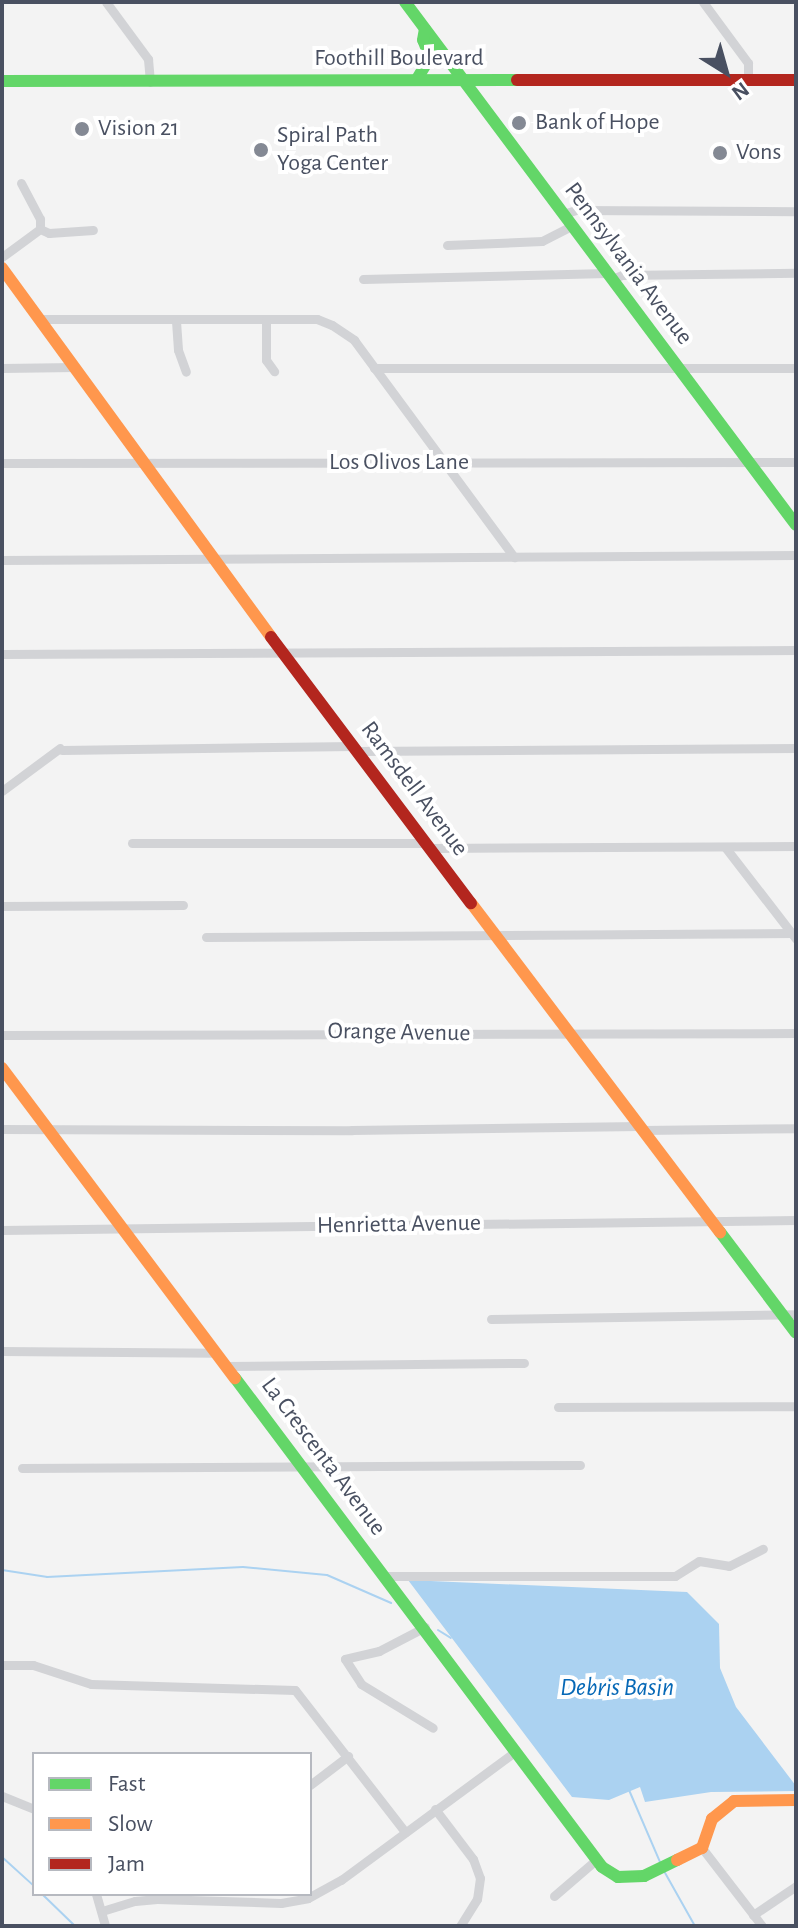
<!DOCTYPE html>
<style>
body{margin:0}
#map{position:relative;width:798px;height:1928px;overflow:hidden;background:#f3f3f3;font-family:"Alegreya Sans",sans-serif}
div>[style]{position:absolute}
[style*='--x']{left:calc(var(--x)*1px);top:calc(var(--y)*1px);width:calc(var(--w)*1px);rotate:calc(var(--a)*1deg)}
.water>*{inset:0;background:#abd2f1}
.stream>*{height:2px;margin:-1px;padding:0 1px;transform-origin:1px;border-radius:1px;background:#abd2f1}
.street>*{height:9px;margin:-4.5px;padding:0 4.5px;transform-origin:4.5px;border-radius:4.5px;background:#d2d3d6}
.fast>*{height:12px;margin:-6px;padding:0 6px;transform-origin:6px;border-radius:6px;background:#63d668}
.slow>*{height:12px;margin:-6px;padding:0 6px;transform-origin:6px;border-radius:6px;background:#ff974d}
.jam>*{height:12px;margin:-6px;padding:0 6px;transform-origin:6px;border-radius:6px;background:#b3261e}
.dots>*{width:22px;height:22px;translate:-50% -50%;box-sizing:border-box;border:4px solid #fff;border-radius:50%}
span{translate:-50% -50%;white-space:nowrap;text-align:center;line-height:1.15;-webkit-text-stroke:8px #fff;paint-order:stroke}
.street-label{font-size:24px;color:#495061}
.poi-label{font-size:24px;color:#495061}
.left{translate:0 -50%;text-align:left}
.water-label{font-size:26px;color:#0668b6;font-style:italic}
.frame{position:absolute;inset:0;border:4px solid #495061;pointer-events:none}
.legend{position:absolute;left:32px;top:1752px;width:280px;height:144px;box-sizing:border-box;background:#fff;border:2px solid #b6b9c0;margin:0;padding:10px 14px;list-style:none;font-size:24px;color:#495061}
.legend li{display:flex;align-items:center;gap:16px;height:40px}
.legend b{width:40px;border:2px solid #b6b9c0}
.north{position:absolute;left:686px;top:32px;width:80px;height:80px;-webkit-text-stroke:6px #fff;paint-order:stroke;rotate:143deg;font-size:22px;font-weight:700;line-height:32px;text-align:center;color:#495061}
.north::after{content:'';display:block;margin:auto;width:28px;height:36px;background:#495061;clip-path:polygon(50% 0,100% 100%,50% 72%,0 100%)}
</style>
<div id="map">
<div class="water">
<div style="clip-path:polygon(408px 1580px,687px 1592px,719px 1624px,720px 1668px,736px 1707px,796px 1786px,796px 1791px,711px 1792px,645px 1802px,640px 1787px,609px 1800px,572px 1797px)"></div>
</div>
<div class="stream">
<div style="--x:2;--y:1570;--w:46;--a:8.8"></div>
<div style="--x:47;--y:1577;--w:196;--a:-2.9"></div>
<div style="--x:243;--y:1567;--w:84;--a:5.4"></div>
<div style="--x:327;--y:1575;--w:70;--a:23.6"></div>
<div style="--x:438;--y:1630;--w:15;--a:32"></div>
<div style="--x:629;--y:1790;--w:78;--a:66.7"></div>
<div style="--x:2;--y:1857;--w:43;--a:42.2"></div>
<div style="--x:664;--y:1871;--w:63;--a:60.6"></div>
<div style="--x:42;--y:1894;--w:46;--a:44.1"></div>
</div>
<div class="street">
<div style="--x:106;--y:2;--w:71;--a:53.6"></div>
<div style="--x:148;--y:59;--w:23;--a:85"></div>
<div style="--x:703;--y:2;--w:76;--a:53.6"></div>
<div style="--x:748;--y:63;--w:17;--a:90"></div>
<div style="--x:21;--y:183;--w:41;--a:62.2"></div>
<div style="--x:40;--y:219;--w:10;--a:90"></div>
<div style="--x:563;--y:214;--w:14;--a:-17"></div>
<div style="--x:576;--y:210;--w:220;--a:0.3"></div>
<div style="--x:447;--y:245;--w:95;--a:-2.4"></div>
<div style="--x:542;--y:241;--w:33;--a:-27"></div>
<div style="--x:2;--y:257;--w:47;--a:-36.4"></div>
<div style="--x:40;--y:229;--w:10;--a:24"></div>
<div style="--x:49;--y:233;--w:44;--a:-3.9"></div>
<div style="--x:363;--y:279;--w:244;--a:-1.4"></div>
<div style="--x:612;--y:279;--w:11;--a:-22"></div>
<div style="--x:622;--y:275;--w:174;--a:-0.7"></div>
<div style="--x:39;--y:319;--w:278;--a:0"></div>
<div style="--x:317;--y:319;--w:16;--a:22"></div>
<div style="--x:332;--y:325;--w:27;--a:34"></div>
<div style="--x:354;--y:340;--w:270;--a:53.6"></div>
<div style="--x:266;--y:320;--w:40;--a:90"></div>
<div style="--x:266;--y:360;--w:14;--a:54"></div>
<div style="--x:176;--y:321;--w:29;--a:86"></div>
<div style="--x:178;--y:350;--w:23;--a:70"></div>
<div style="--x:2;--y:368;--w:73;--a:-0.8"></div>
<div style="--x:374;--y:368;--w:422;--a:0"></div>
<div style="--x:2;--y:463;--w:794;--a:-0.07"></div>
<div style="--x:2;--y:560;--w:794;--a:-0.36"></div>
<div style="--x:2;--y:654;--w:794;--a:-0.29"></div>
<div style="--x:62;--y:750;--w:292;--a:-0.8"></div>
<div style="--x:357;--y:751;--w:439;--a:-0.4"></div>
<div style="--x:2;--y:791;--w:72;--a:-36.6"></div>
<div style="--x:132;--y:843;--w:294;--a:0"></div>
<div style="--x:725;--y:847;--w:116;--a:52.3"></div>
<div style="--x:430;--y:848;--w:366;--a:-0.3"></div>
<div style="--x:2;--y:906;--w:181;--a:-0.3"></div>
<div style="--x:206;--y:937;--w:586;--a:-0.39"></div>
<div style="--x:2;--y:1035;--w:794;--a:-0.14"></div>
<div style="--x:2;--y:1129;--w:350;--a:0.2"></div>
<div style="--x:352;--y:1130;--w:288;--a:-0.8"></div>
<div style="--x:643;--y:1130;--w:153;--a:-0.7"></div>
<div style="--x:2;--y:1230;--w:794;--a:-0.72"></div>
<div style="--x:491;--y:1319;--w:305;--a:-0.9"></div>
<div style="--x:2;--y:1351;--w:214;--a:0.5"></div>
<div style="--x:226;--y:1366;--w:298;--a:-0.6"></div>
<div style="--x:558;--y:1407;--w:238;--a:-0.2"></div>
<div style="--x:22;--y:1468;--w:558;--a:-0.31"></div>
<div style="--x:386;--y:1576;--w:289;--a:0"></div>
<div style="--x:675;--y:1576;--w:28;--a:-32"></div>
<div style="--x:699;--y:1561;--w:30;--a:9"></div>
<div style="--x:729;--y:1566;--w:38;--a:-27"></div>
<div style="--x:425;--y:1627;--w:52;--a:152.4"></div>
<div style="--x:379;--y:1651;--w:35;--a:167"></div>
<div style="--x:345;--y:1659;--w:30;--a:57"></div>
<div style="--x:361;--y:1684;--w:84;--a:31.4"></div>
<div style="--x:2;--y:1665;--w:31;--a:0"></div>
<div style="--x:33;--y:1665;--w:61;--a:18.1"></div>
<div style="--x:91;--y:1684;--w:204;--a:1.7"></div>
<div style="--x:295;--y:1690;--w:180;--a:52.2"></div>
<div style="--x:310;--y:1785;--w:48;--a:-37.3"></div>
<div style="--x:2;--y:1796;--w:35;--a:22"></div>
<div style="--x:435;--y:1809;--w:63;--a:52.8"></div>
<div style="--x:473;--y:1859;--w:20;--a:70"></div>
<div style="--x:480;--y:1878;--w:21;--a:98"></div>
<div style="--x:477;--y:1899;--w:32;--a:122"></div>
<div style="--x:702;--y:1848;--w:98;--a:52.4"></div>
<div style="--x:96;--y:1894;--w:33;--a:74"></div>
<div style="--x:554;--y:1896;--w:55;--a:-40.6"></div>
<div style="--x:102;--y:1911;--w:34;--a:-17"></div>
<div style="--x:135;--y:1901;--w:22;--a:-5"></div>
<div style="--x:157;--y:1899;--w:124;--a:1.8"></div>
<div style="--x:281;--y:1903;--w:27;--a:-10"></div>
<div style="--x:308;--y:1898;--w:38;--a:-29"></div>
<div style="--x:341;--y:1880;--w:217;--a:-36.4"></div>
<div style="--x:753;--y:1915;--w:52;--a:-34"></div>
</div>
<div class="fast">
<div style="--x:405;--y:2;--w:653;--a:53.22"></div>
<div style="--x:417;--y:79;--w:26;--a:-59"></div>
<div style="--x:430;--y:57;--w:18;--a:-112"></div>
<div style="--x:423;--y:40;--w:11;--a:-80"></div>
<div style="--x:2;--y:81;--w:515;--a:-0.11"></div>
<div style="--x:720;--y:1232;--w:126;--a:53"></div>
<div style="--x:235;--y:1378;--w:611;--a:53.11"></div>
<div style="--x:602;--y:1867;--w:19;--a:32"></div>
<div style="--x:618;--y:1877;--w:26;--a:-2"></div>
<div style="--x:644;--y:1876;--w:37;--a:-26"></div>
</div>
<div class="slow">
<div style="--x:2;--y:268;--w:457;--a:53.9"></div>
<div style="--x:471;--y:903;--w:413;--a:52.9"></div>
<div style="--x:2;--y:1068;--w:388;--a:53.1"></div>
<div style="--x:677;--y:1860;--w:28;--a:-26"></div>
<div style="--x:702;--y:1848;--w:31;--a:-71"></div>
<div style="--x:712;--y:1819;--w:28;--a:-39"></div>
<div style="--x:734;--y:1801;--w:62;--a:-0.9"></div>
</div>
<div class="jam">
<div style="--x:517;--y:80;--w:279;--a:0"></div>
<div style="--x:271;--y:637;--w:333;--a:53.1"></div>
</div>
<div class="dots">
<div style="left:519px;top:123px;background:#848994"></div>
<div style="left:82px;top:129px;background:#848994"></div>
<div style="left:261px;top:150px;background:#848994"></div>
<div style="left:720px;top:153px;background:#848994"></div>
</div>
<div class="street-label">
<span style="left:399px;top:59px">Foothill Boulevard</span>
<span style="left:628px;top:264px;rotate:53deg">Pennsylvania Avenue</span>
<span style="left:399px;top:463px">Los Olivos Lane</span>
<span style="left:414px;top:789px;rotate:53deg">Ramsdell Avenue</span>
<span style="left:399px;top:1033px;rotate:1deg">Orange Avenue</span>
<span style="left:399px;top:1225px;rotate:-1deg">Henrietta Avenue</span>
<span style="left:323px;top:1457px;rotate:53deg">La Crescenta Avenue</span>
</div>
<div class="poi-label">
<span class="left" style="left:535px;top:123px">Bank of Hope</span>
<span class="left" style="left:98px;top:129px">Vision 21</span>
<span class="left" style="left:277px;top:150px">Spiral Path<br>Yoga Center</span>
<span class="left" style="left:736px;top:153px">Vons</span>
</div>
<div class="water-label">
<span style="left:617px;top:1688px">Debris Basin</span>
</div>
<div class="frame"></div>
<ul class="legend">
<li><b style="height:10px;background:#63d668"></b>Fast</li>
<li><b style="height:10px;background:#ff974d"></b>Slow</li>
<li><b style="height:10px;background:#b3261e"></b>Jam</li>
</ul>
<div class="north">N</div>
</div>
